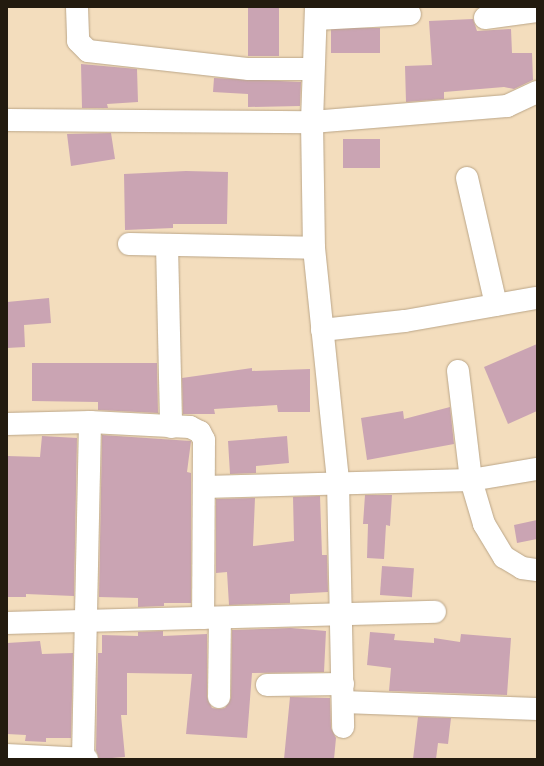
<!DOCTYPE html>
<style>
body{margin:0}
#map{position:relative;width:544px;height:766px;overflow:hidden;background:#f3ddbd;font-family:"Public Sans",sans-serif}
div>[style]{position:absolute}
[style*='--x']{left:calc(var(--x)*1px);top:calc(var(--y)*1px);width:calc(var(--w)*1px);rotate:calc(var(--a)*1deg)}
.building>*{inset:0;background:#caa4b3;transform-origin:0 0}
.roads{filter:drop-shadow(0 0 1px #bba688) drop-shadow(0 0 1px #bba688)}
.minor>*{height:22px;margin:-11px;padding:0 11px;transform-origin:11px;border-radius:11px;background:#fff}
span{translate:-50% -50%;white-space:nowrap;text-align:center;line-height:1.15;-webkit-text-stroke:3px #fdebd1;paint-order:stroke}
.frame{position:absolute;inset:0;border:8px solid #231b0f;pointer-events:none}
</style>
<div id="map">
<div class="building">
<div style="left:248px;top:7px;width:31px;height:49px"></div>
<div style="clip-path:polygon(473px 19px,477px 31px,511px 29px,512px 53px,532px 53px,533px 80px,514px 89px,504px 87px,444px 92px,444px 99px,406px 102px,405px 66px,432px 65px,429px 21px)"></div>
<div style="left:380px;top:28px;width:25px;height:49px;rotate:90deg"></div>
<div style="clip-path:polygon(81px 64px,137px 69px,138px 102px,107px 104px,108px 108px,82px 108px)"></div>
<div style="clip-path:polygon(214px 78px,301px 82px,300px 106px,248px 107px,248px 94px,213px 92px)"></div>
<div style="clip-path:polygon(111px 133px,115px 159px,71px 166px,67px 134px)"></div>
<div style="left:343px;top:139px;width:37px;height:29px"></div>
<div style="clip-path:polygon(186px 171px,228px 172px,227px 224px,173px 224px,173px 228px,125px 230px,124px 174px)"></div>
<div style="clip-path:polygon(49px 298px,51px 323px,24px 325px,25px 347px,7px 348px,7px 302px)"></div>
<div style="clip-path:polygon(537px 344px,537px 411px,508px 424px,484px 367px)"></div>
<div style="clip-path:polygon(32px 363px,157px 363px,158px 413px,98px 410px,98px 402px,32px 401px)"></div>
<div style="clip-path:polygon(252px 368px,252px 371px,310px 369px,310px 412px,278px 412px,277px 405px,214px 409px,215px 414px,183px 414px,182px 378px)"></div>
<div style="clip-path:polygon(450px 407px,454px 444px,367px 460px,361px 418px,403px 411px,404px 419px)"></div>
<div style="clip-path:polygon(102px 435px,191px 441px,187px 472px,191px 473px,191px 603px,164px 603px,164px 606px,138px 607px,138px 598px,99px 597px)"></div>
<div style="clip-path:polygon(42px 436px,77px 438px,74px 596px,26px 594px,26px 597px,7px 597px,7px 456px,40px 457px)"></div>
<div style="clip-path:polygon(287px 436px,289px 463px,256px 466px,256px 473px,230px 474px,228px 441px)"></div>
<div style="clip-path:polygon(365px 495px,392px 495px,390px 526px,386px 525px,384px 559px,367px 558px,368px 524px,363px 524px)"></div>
<div style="clip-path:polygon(320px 496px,322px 555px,327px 555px,328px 592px,290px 594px,290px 603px,229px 605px,227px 572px,216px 573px,216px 499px,255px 498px,253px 546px,294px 541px,293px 497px)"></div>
<div style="clip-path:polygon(537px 520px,537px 539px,517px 543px,514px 525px)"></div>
<div style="left:382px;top:566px;width:32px;height:29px;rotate:4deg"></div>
<div style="clip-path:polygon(291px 628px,326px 631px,324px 672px,252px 673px,247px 738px,186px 734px,192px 674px,127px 673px,127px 715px,121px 715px,125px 757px,99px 759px,96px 750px,98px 653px,102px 653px,102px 635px,138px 636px,138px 632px,163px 631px,163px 636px,207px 634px,207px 697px,212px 708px,219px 709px,225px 708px,231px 698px,232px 630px)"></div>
<div style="clip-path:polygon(370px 632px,395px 634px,394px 640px,434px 643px,434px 638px,460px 642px,461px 634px,511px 638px,507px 695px,389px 691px,391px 668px,367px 665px)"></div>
<div style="clip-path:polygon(40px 641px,42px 654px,73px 653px,71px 738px,46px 738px,46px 742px,25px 741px,26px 735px,7px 734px,7px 643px)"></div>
<div style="clip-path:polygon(290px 697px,330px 698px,331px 728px,336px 738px,334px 759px,284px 759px)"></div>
<div style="clip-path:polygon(418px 717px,451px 718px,448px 744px,438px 743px,436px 759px,413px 759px)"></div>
</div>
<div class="roads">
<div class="minor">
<div style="--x:77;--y:7;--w:34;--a:88"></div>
<div style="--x:78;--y:41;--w:14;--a:45"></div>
<div style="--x:88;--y:51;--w:162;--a:6.4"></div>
<div style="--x:249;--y:69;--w:64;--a:0"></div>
<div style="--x:316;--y:7;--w:115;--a:92"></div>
<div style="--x:312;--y:122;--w:126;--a:89.1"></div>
<div style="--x:314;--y:248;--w:235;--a:84.1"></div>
<div style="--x:338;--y:482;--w:245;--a:88.8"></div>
<div style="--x:485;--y:18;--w:52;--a:-7.7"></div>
<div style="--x:316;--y:19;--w:94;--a:-3"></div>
<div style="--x:7;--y:120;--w:305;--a:0.4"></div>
<div style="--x:312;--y:122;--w:196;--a:-4.7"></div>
<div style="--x:507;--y:106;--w:33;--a:-25"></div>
<div style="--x:467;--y:178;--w:130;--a:77.1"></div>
<div style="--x:129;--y:244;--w:185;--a:1.2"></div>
<div style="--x:167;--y:245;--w:182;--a:88.7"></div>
<div style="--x:322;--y:330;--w:83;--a:-6.2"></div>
<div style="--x:405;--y:321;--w:132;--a:-10"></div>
<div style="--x:458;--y:371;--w:110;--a:83.2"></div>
<div style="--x:471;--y:480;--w:46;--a:73.5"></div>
<div style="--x:484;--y:524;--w:39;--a:59"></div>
<div style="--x:504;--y:557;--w:21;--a:31"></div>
<div style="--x:522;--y:568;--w:15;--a:8"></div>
<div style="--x:7;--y:424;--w:83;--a:-1.4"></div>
<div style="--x:90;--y:422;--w:100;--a:2.9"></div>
<div style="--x:190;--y:427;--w:11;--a:27"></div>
<div style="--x:200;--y:432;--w:9;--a:63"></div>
<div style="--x:204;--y:440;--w:178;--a:90.3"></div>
<div style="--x:204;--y:487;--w:267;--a:-1.5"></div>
<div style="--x:471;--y:480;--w:67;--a:-9.5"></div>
<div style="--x:7;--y:623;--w:428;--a:-1.5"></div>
<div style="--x:267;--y:685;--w:76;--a:-0.8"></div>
<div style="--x:219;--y:697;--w:79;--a:-89.3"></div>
<div style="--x:343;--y:702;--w:194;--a:2.1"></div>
<div style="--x:7;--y:755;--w:80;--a:2.9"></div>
<div style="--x:83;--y:757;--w:335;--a:-88.8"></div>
</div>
</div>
<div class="frame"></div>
</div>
